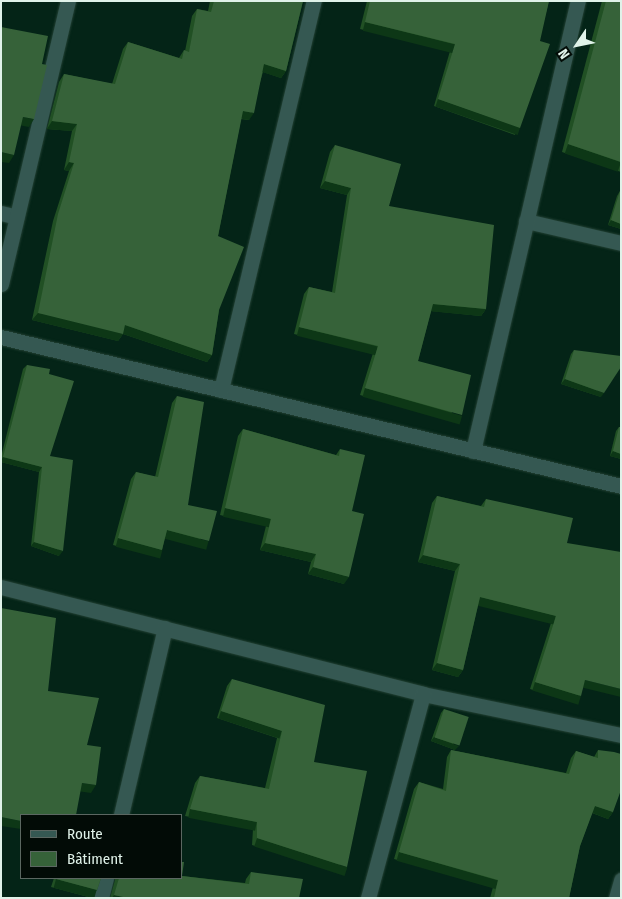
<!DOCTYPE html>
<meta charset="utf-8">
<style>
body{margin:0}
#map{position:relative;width:622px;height:899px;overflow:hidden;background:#042417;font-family:"Fira Sans Condensed",sans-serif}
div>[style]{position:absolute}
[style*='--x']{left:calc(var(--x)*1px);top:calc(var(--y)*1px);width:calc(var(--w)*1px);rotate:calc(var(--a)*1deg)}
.roads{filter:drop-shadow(0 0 1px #234134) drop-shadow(0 0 1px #234134)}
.minor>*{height:15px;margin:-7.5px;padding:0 7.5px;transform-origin:7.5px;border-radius:7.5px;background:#355852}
.wall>*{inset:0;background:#215024}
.shaded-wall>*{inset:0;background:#0d3716;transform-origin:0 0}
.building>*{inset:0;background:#366239;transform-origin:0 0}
span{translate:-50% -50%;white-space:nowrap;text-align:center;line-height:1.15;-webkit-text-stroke:5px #020b06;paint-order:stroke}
.frame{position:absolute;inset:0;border:2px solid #e0f2e9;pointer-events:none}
.legend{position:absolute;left:20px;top:814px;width:162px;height:65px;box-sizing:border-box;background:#020b06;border:1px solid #5b6761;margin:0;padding:6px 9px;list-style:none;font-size:15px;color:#e0f2e9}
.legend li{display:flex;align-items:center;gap:10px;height:25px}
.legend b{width:25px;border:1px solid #5b6761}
.north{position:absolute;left:552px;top:20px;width:50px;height:50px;-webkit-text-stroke:4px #020b06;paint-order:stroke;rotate:236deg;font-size:14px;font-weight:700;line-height:20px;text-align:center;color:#e0f2e9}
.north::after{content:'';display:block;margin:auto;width:18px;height:22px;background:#e0f2e9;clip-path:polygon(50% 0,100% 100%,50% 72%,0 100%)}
</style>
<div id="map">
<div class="roads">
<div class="minor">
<div style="--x:1;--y:213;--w:16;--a:14"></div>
<div style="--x:526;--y:221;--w:98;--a:13"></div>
<div style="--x:1;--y:284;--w:291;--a:-76.7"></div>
<div style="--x:1;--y:337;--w:638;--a:13.51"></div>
<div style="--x:221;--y:390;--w:400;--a:-76.6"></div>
<div style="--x:473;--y:451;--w:462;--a:-76.9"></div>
<div style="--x:1;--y:587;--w:435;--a:14.2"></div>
<div style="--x:423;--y:694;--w:202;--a:11.7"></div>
<div style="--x:121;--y:815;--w:192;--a:-76.8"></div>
<div style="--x:101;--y:898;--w:21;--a:-76"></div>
<div style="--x:368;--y:898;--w:211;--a:-74.9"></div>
<div style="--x:616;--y:898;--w:19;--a:-74"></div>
</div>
</div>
<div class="wall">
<div style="clip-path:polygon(210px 1px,303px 1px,286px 71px,281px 78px,263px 72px,249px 120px,241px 119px,218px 236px,219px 310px,212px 355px,207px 362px,123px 334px,118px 341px,32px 320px,53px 221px,69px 171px,64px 170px,72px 131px,47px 129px,59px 82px,64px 74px,112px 84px,123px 49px,128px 42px,179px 58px,184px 50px,185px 51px,192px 16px,197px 9px,208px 11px)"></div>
<div style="clip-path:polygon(367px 1px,549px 1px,515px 135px,434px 106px,450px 51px,360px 29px)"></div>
<div style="clip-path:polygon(602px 1px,621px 1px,621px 172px,562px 152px)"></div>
<div style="clip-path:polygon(335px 145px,389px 206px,486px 309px,481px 316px,431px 311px,418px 361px,458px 422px,360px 395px,373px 353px,294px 334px,304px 294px,309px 287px,332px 292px,347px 195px,320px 188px,330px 152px)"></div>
<div style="clip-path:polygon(620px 191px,621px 229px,608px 225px,617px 196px)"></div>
<div style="clip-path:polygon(574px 350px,601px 397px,561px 384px,571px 354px)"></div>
<div style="clip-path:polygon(27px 365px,49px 374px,50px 456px,59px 556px,31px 546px,39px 472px,1px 462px,1px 457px,23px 369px)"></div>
<div style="clip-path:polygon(177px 396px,188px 505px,204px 548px,165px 537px,162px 550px,157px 557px,113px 545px,131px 479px,136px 472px,155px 477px,172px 403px)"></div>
<div style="clip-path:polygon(619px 427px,621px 459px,610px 456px,616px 431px)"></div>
<div style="clip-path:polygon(243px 429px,336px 455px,340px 449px,352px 511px,344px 584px,308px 574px,311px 562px,260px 550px,266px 526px,220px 515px,238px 436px)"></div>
<div style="clip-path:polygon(437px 496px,481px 506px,486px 499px,567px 543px,583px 688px,576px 703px,530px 689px,551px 623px,478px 605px,463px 670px,458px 677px,432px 670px,455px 571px,418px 562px,432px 503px)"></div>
<div style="clip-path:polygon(232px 679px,314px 762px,342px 874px,252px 845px,253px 829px,185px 816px,195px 783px,200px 776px,265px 788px,277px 738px,217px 718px,227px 686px)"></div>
<div style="clip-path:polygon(444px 709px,455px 750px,431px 741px,441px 713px)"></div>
<div style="clip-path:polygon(451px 750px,566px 773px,571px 758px,576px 751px,594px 757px,598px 750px,613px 812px,608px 819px,592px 813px,580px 846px,569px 898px,490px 898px,493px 887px,394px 859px,414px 789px,419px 782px,443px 789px,447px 757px)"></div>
<div style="clip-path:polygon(251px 872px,299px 898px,110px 898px,115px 880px,114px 878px,181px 878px,182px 876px,245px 883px,246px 879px)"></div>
<div style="clip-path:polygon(54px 878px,101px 878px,97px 890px,92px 898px,51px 887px)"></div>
</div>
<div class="shaded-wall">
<div style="left:365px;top:22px;width:93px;height:9px;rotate:14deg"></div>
<div style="clip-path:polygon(264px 64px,286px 71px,281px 78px,259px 71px)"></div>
<div style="left:438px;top:99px;width:87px;height:8px;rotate:19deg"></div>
<div style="clip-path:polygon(243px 111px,254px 113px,249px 120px,238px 118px)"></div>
<div style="clip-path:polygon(23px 117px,34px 119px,29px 127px,18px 125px)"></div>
<div style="clip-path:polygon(52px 121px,77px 124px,72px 131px,47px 129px)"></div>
<div style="left:568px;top:144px;width:56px;height:10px;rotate:19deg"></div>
<div style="clip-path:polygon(1px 152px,14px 155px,9px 163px,1px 162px)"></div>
<div style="clip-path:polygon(69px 162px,74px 163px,69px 171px,64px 170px)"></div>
<div style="clip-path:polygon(325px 181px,351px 188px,347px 195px,320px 188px)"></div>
<div style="clip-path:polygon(611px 220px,621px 224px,621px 229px,608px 225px)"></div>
<div style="clip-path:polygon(433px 304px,486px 309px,481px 316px,428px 311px)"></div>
<div style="clip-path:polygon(38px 313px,125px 325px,212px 355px,207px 362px,123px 334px,118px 341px,32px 320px)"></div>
<div style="left:299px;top:327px;width:81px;height:9px;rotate:14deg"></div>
<div style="clip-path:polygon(565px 379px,604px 393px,601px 397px,561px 384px)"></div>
<div style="left:365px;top:388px;width:101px;height:9px;rotate:16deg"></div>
<div style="clip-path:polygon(613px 451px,621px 454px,621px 459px,610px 456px)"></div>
<div style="clip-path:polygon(3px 457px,42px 467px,39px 472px,1px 462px,1px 460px)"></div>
<div style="left:225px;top:508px;width:47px;height:9px;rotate:13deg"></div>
<div style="left:167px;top:530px;width:43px;height:9px;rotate:15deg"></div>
<div style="left:118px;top:538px;width:46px;height:9px;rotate:15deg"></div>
<div style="clip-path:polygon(34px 542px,63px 551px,59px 556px,31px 546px)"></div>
<div style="clip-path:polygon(265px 543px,316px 554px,311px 562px,260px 550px)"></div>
<div style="clip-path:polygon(423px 555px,460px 564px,455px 571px,418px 562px)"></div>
<div style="clip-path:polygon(313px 567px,349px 577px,344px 584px,308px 574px)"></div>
<div style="left:480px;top:597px;width:78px;height:9px;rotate:14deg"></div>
<div style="clip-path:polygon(437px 663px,463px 670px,458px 677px,432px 670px)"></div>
<div style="clip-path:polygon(585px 680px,621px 689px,621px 697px,580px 687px)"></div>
<div style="left:535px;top:682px;width:48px;height:9px;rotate:17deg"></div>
<div style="left:221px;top:711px;width:64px;height:8px;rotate:18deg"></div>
<div style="clip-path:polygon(434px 737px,459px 746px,455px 750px,431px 741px)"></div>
<div style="clip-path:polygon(82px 783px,96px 785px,91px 793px,77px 791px)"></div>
<div style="clip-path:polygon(595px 806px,613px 812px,608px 819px,590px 812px)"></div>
<div style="left:190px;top:809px;width:68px;height:9px;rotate:11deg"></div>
<div style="clip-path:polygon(1px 817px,21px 821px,21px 829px,1px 826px)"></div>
<div style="left:257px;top:838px;width:95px;height:9px;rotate:18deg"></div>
<div style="left:399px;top:852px;width:103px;height:9px;rotate:16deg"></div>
<div style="left:56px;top:879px;width:42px;height:9px;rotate:15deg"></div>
<div style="clip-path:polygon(114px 895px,128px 898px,112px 898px)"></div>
</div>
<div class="building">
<div style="clip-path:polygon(214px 1px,303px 1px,286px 71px,264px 64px,254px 113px,243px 111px,218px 236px,244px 247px,219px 310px,212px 355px,125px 325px,123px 334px,38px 313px,58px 214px,74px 163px,69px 162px,77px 124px,52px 121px,64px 74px,115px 84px,128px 42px,182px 59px,184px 50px,189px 52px,197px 9px,211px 12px)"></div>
<div style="clip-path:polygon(370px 1px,549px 1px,540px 41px,550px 44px,520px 128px,438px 99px,455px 44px,365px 22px)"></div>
<div style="clip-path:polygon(606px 1px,621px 1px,621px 162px,568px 144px)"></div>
<div style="clip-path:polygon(1px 27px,48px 36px,42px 64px,47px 65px,34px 119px,23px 117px,14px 155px,1px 152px)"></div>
<div style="clip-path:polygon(335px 145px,401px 164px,389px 206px,494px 225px,486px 309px,433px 304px,418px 361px,471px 375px,462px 415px,365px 388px,378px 346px,299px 327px,309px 287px,335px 293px,351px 188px,325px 181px)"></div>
<div style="clip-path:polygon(620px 191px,621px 191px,621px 224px,611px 220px)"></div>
<div style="clip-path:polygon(574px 350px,621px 356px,621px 367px,604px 393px,565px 379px)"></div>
<div style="clip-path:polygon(27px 365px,50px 369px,49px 374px,74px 381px,50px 456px,73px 460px,63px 551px,34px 542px,42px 467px,3px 457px)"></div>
<div style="clip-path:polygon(177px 396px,204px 402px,188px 505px,217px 511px,209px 541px,167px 530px,162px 550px,118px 538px,136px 472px,158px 477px)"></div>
<div style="clip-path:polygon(619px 427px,621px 427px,621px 454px,613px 451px)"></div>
<div style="clip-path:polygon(243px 429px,339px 456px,340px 449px,365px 455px,352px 511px,364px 514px,349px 577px,313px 567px,316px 554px,265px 543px,271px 519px,225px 508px)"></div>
<div style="clip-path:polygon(437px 496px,484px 507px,486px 499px,573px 518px,567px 543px,621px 552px,621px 689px,585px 680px,581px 696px,535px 682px,556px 616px,480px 597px,463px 670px,437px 663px,460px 564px,423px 555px)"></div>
<div style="clip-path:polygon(1px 608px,56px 618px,48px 691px,99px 698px,87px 745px,101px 747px,96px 785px,82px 783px,76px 815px,21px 815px,21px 821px,1px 817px)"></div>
<div style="clip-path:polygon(232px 679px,325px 705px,314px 762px,367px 771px,347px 867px,257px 838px,257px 822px,190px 809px,200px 776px,269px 789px,282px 731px,221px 711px)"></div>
<div style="left:444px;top:709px;width:26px;height:30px;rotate:18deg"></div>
<div style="clip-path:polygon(451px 750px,569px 774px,576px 751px,598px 758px,598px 750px,614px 752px,621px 754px,621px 790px,613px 812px,595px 806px,580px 846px,569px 898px,494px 898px,498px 880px,399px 852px,419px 782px,446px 791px)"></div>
<div style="clip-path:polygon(181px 862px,184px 862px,182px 876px,249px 884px,251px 872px,303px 879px,299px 898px,128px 898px,114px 895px,119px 878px,181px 878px)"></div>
<div style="clip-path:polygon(57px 878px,101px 878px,97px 890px,56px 879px)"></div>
</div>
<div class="frame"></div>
<ul class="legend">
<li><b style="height:6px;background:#355852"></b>Route</li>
<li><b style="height:14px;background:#366239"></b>Bâtiment</li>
</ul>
<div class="north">N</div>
</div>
